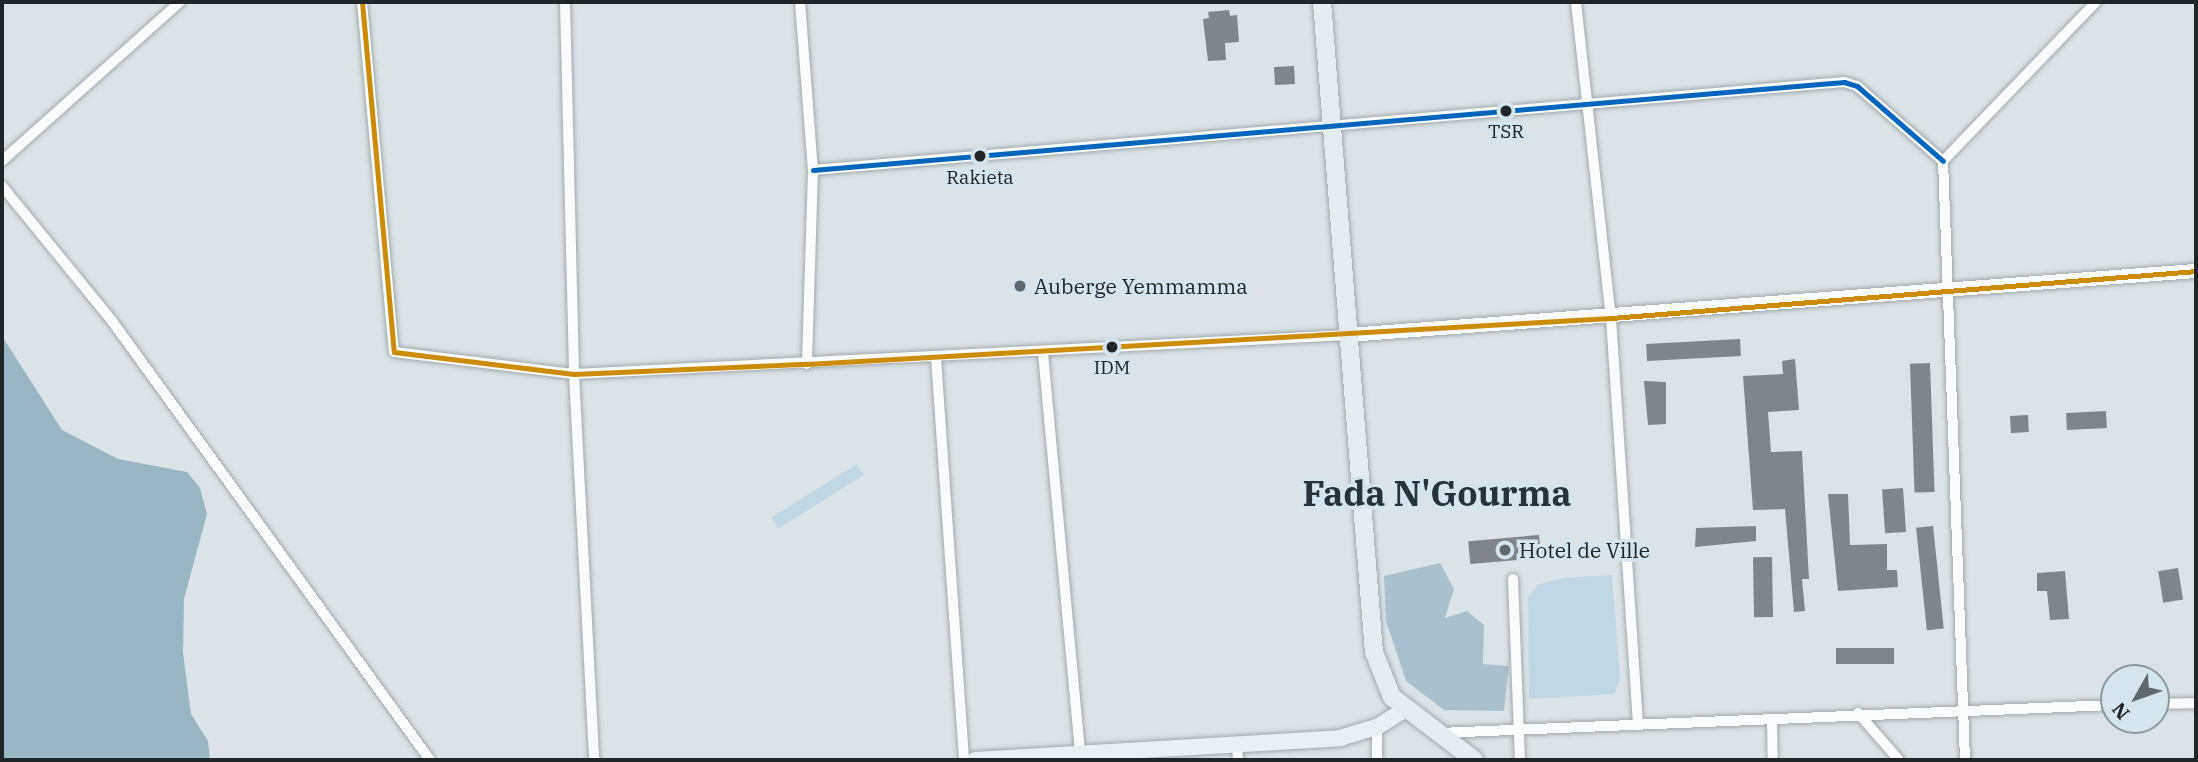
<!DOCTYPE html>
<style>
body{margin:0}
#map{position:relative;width:2198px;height:762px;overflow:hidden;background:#dbe3e7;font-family:"IBM Plex Serif",serif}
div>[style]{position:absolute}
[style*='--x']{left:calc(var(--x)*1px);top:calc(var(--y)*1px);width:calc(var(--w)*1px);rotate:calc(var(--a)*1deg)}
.green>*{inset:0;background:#c1d8e4;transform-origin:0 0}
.forest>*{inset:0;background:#aac0cc}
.water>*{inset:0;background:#9bb6c3}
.building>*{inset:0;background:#7f8588;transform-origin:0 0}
.roads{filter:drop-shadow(0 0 2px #a2a9ac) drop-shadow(0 0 2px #a2a9ac)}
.minor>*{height:10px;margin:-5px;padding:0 5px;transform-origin:5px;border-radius:5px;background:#fafbfb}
.secondary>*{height:14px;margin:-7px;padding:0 7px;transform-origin:7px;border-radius:7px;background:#fafbfb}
.primary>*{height:16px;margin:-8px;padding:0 8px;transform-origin:8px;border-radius:8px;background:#e9f0f3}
.trunk>*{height:18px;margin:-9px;padding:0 9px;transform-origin:9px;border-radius:9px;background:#e4ecf0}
.bus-1>*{height:5px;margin:-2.5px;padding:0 2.5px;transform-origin:2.5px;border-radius:2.5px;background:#0065bd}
.bus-2>*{height:5px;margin:-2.5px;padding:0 2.5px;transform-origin:2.5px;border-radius:2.5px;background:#cc8c08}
.dots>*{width:19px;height:19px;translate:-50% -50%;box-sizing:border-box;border:4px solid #d5e5ed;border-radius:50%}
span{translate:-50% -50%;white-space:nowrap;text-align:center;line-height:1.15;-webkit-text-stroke:7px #d5e5ed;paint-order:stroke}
.bus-label{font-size:19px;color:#202528}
.poi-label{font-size:21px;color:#202528}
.left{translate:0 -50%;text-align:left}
.town-label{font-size:35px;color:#273339;font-weight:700}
.frame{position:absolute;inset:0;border:4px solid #202528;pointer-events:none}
.north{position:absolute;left:2100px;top:664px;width:70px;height:70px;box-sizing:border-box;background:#d5e5ed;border:2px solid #8d989e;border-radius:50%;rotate:230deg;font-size:19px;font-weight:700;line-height:28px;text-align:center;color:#202528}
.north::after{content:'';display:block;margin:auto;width:24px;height:32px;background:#61686b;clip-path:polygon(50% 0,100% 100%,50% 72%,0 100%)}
</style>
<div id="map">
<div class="green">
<div style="left:857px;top:464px;width:13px;height:101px;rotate:58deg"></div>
<div style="clip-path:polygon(1612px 575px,1620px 680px,1614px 694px,1529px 699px,1528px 597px,1538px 585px,1562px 578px)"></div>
</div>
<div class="forest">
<div style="clip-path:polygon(1440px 563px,1454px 589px,1445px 618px,1467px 611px,1484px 625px,1483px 664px,1509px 666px,1504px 711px,1444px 710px,1406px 681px,1386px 621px,1384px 576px)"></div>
</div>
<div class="water">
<div style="clip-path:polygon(2px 336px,62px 430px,118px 459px,187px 472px,200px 488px,207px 514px,184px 599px,183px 653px,191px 714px,208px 741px,210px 760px,2px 760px)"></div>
</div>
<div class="building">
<div style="clip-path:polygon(1229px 10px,1230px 16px,1237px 15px,1239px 42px,1225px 43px,1226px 60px,1208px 61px,1203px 19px,1209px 18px,1208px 12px)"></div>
<div style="left:1294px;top:66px;width:18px;height:20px;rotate:87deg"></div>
<div style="left:1740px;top:339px;width:17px;height:94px;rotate:87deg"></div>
<div style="clip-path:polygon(1795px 359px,1799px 410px,1768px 412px,1771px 452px,1802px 451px,1809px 579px,1802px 579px,1805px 611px,1794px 612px,1785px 509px,1753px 510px,1743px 376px,1783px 374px,1782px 361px)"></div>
<div style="left:1930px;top:363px;width:129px;height:20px;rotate:88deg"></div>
<div style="clip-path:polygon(1644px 381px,1666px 382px,1666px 424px,1648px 425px)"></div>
<div style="left:2106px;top:411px;width:17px;height:40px;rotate:87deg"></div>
<div style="left:2028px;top:415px;width:17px;height:18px;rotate:87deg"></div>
<div style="left:1903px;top:488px;width:44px;height:21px;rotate:86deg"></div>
<div style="clip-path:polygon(1828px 494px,1848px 494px,1850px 545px,1887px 544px,1887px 570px,1897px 570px,1898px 587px,1838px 591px)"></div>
<div style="clip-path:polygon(1756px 526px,1756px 541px,1695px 547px,1696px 528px)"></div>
<div style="left:1933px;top:526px;width:103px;height:17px;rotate:84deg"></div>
<div style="left:1539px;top:535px;width:23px;height:71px;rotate:85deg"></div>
<div style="left:1772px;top:557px;width:60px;height:19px;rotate:89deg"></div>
<div style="left:2178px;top:568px;width:32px;height:20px;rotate:81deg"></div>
<div style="clip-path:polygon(2065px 571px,2069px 619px,2050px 620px,2047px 591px,2037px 591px,2037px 573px)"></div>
<div style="left:1894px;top:648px;width:16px;height:58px;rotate:90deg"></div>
</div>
<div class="roads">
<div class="minor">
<div style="--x:362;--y:2;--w:351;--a:84.8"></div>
<div style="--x:394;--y:352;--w:181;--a:7"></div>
<div style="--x:574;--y:374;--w:775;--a:-2.88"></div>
<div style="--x:565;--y:2;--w:372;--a:88.6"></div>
<div style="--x:574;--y:374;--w:387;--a:87"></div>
<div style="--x:800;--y:2;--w:169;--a:85.6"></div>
<div style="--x:813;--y:170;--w:194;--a:91.8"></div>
<div style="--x:1576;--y:2;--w:318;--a:83.7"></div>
<div style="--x:1611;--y:318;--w:408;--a:86.2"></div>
<div style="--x:2;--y:161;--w:239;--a:-41.8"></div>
<div style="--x:813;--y:170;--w:1035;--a:-4.88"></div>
<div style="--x:1844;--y:82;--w:14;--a:17"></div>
<div style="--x:1857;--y:86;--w:114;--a:41.1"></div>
<div style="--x:2;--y:186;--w:174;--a:50.8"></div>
<div style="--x:112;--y:321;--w:542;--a:54.08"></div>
<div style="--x:1043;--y:353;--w:402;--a:84.7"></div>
<div style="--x:936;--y:358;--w:403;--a:86"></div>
<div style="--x:1513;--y:579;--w:181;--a:87.8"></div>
<div style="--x:2156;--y:704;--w:40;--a:-1.4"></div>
<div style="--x:1858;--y:713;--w:62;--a:48.9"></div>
<div style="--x:1772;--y:721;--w:39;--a:89"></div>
<div style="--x:1439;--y:733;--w:676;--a:-2.38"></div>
<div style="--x:1237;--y:747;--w:13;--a:86"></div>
<div style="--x:1377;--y:760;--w:33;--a:-90"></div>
<div style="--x:1965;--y:760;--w:599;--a:-92.1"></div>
<div style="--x:1943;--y:161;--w:221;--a:-46.1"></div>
</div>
<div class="secondary">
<div style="--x:1348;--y:335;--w:850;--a:-4.32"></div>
</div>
<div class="primary">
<div style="--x:975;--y:760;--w:366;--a:-3.4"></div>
<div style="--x:1340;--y:738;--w:39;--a:-17"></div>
<div style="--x:1377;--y:727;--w:32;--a:-32"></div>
</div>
<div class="trunk">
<div style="--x:1322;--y:2;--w:652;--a:85.43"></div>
<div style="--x:1374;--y:652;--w:48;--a:68.2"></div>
<div style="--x:1392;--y:697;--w:103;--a:37.5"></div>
</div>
</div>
<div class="bus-1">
<div style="--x:813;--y:170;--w:1035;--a:-4.88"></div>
<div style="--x:1844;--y:82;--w:14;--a:17"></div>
<div style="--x:1857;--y:86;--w:114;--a:41.1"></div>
</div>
<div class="bus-2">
<div style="--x:362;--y:2;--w:351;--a:84.8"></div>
<div style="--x:394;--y:352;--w:181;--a:7"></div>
<div style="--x:574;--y:374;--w:233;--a:-2.5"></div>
<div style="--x:807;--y:364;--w:805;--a:-3.27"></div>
<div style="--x:1611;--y:318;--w:587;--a:-4.59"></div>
</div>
<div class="dots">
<div style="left:1506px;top:111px;background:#202528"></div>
<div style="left:980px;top:156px;background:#202528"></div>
<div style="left:1020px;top:286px;background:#61686b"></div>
<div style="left:1112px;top:347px;background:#202528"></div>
<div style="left:1505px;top:550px;background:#61686b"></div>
</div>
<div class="bus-label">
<span style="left:1506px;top:132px">TSR</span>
<span style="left:980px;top:178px">Rakieta</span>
<span style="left:1112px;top:368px">IDM</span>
</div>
<div class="poi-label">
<span class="left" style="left:1034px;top:286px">Auberge Yemmamma</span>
<span class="left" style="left:1519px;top:550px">Hotel de Ville</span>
</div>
<div class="town-label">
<span style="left:1437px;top:493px">Fada N'Gourma</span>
</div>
<div class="frame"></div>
<div class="north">N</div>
</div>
